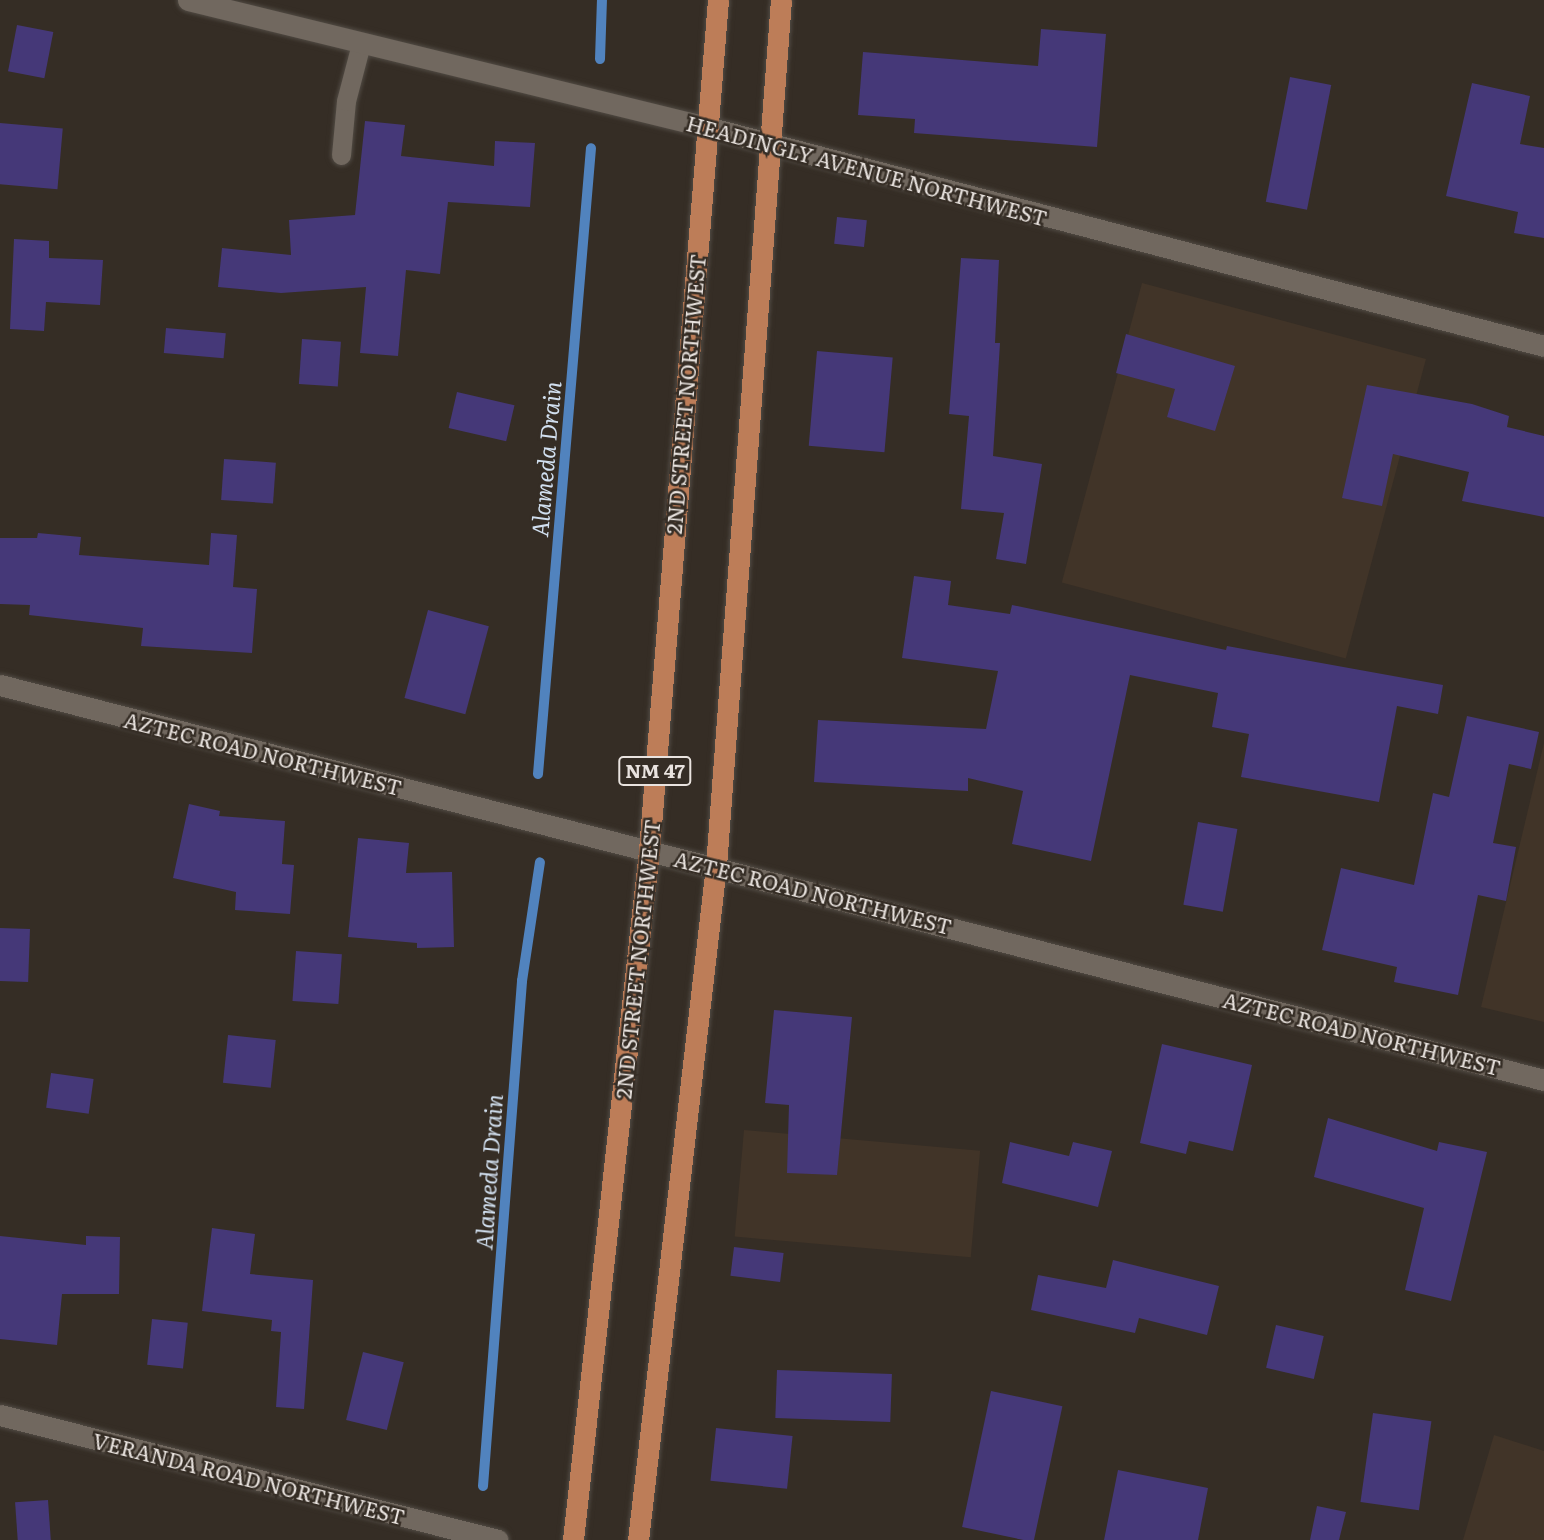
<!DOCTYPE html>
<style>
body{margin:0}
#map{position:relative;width:1544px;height:1540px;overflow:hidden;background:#352d25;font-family:Literata,serif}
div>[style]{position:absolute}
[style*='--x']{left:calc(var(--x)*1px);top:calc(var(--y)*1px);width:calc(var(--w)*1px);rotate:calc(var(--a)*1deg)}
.built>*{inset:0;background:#413428;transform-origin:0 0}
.stream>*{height:10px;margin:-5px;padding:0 5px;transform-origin:5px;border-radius:5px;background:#5183be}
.building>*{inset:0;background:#453878;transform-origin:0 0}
.roads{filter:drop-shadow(0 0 2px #514b44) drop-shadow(0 0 2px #514b44)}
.lane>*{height:19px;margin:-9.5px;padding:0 9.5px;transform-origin:9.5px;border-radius:9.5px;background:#71685f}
.street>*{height:21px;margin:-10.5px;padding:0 10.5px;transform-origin:10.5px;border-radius:10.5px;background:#71685f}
.primary>*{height:21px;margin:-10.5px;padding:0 10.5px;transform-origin:10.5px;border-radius:10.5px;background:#bd7d58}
span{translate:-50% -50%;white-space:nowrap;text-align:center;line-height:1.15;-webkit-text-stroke:5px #352d25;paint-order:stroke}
.shield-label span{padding:2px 5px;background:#352d25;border:2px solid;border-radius:5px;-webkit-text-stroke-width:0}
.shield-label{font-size:19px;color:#e9e3df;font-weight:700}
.street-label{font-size:21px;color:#e9e3df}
.water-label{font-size:23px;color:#d1dfef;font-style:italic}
</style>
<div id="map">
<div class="built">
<div style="left:1142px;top:283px;width:294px;height:310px;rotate:15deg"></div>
<div style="clip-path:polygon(1544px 743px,1544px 1022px,1481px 1007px)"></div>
<div style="left:744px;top:1130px;width:237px;height:107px;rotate:5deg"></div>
<div style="clip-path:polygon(1494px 1435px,1544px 1451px,1544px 1540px,1463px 1540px)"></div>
</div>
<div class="stream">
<div style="--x:600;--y:59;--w:59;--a:-88.1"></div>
<div style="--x:538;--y:774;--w:628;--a:-85.16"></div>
<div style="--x:483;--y:1486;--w:507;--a:-85.58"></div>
<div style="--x:522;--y:981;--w:120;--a:-81.4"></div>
</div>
<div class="building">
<div style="left:17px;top:25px;width:37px;height:47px;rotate:11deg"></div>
<div style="clip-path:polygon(1041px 29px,1106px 34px,1097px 147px,914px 133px,915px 119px,858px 115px,863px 52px,1038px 66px)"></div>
<div style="left:1290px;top:77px;width:42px;height:127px;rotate:11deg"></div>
<div style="clip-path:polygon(1472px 83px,1530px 96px,1520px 144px,1544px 148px,1544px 238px,1514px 233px,1518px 212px,1446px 196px)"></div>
<div style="clip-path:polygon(365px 121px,405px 125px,401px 156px,494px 166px,495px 141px,535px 143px,530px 207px,448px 202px,440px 274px,406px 270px,398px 356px,360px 353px,366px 287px,281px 293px,218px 287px,222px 248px,291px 255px,289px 220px,355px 215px)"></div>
<div style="left:0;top:123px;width:63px;height:61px;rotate:5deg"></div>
<div style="left:837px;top:217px;width:30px;height:27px;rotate:6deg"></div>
<div style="clip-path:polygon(14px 239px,49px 241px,49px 258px,103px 260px,100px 305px,46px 302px,44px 331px,10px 329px)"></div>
<div style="clip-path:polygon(961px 258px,999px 260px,995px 343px,1000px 343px,993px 456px,1042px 464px,1026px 564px,996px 559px,1004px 513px,961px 509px,969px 416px,949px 414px)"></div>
<div style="left:166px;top:328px;width:60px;height:25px;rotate:5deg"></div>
<div style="clip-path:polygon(1126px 334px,1235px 366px,1215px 431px,1167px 417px,1175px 389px,1116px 373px)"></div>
<div style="left:302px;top:339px;width:39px;height:45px;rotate:4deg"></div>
<div style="left:817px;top:351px;width:76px;height:95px;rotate:5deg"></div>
<div style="clip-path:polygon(1367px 385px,1472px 404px,1509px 416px,1507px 427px,1544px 436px,1544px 517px,1462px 501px,1469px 472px,1393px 454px,1382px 506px,1342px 498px)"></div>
<div style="left:457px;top:392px;width:59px;height:37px;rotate:13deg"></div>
<div style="left:224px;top:459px;width:52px;height:41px;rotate:4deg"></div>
<div style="clip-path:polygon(38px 533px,81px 537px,79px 555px,209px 565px,211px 533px,237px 535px,233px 587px,257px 589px,252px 653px,141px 646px,143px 628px,29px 615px,30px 605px,0 604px,0 538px,37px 538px)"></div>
<div style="clip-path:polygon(914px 576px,951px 581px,948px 605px,1010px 614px,1012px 605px,1226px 650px,1227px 646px,1443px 685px,1438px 714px,1397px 706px,1379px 802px,1241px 777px,1249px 734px,1212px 727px,1218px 693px,1130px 675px,1091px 861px,1012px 844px,1023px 791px,968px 778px,968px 791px,814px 782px,818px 720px,986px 729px,998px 671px,902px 658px)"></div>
<div style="left:428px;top:610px;width:63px;height:91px;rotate:15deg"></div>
<div style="clip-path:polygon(1467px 716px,1539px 732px,1531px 769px,1509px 764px,1493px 843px,1516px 847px,1506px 901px,1478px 895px,1458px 995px,1394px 982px,1397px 967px,1322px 950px,1341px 868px,1414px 885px,1433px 793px,1449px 797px)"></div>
<div style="clip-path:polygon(189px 804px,220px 811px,219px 816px,285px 821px,282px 864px,294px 865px,290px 914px,235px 910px,236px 892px,173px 878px)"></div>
<div style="left:1198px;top:822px;width:40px;height:84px;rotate:10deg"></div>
<div style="clip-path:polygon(358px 838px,409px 843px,406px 873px,452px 872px,454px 947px,417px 948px,417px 943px,348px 937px)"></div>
<div style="left:0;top:928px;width:30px;height:53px;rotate:2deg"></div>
<div style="left:296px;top:951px;width:46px;height:50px;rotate:4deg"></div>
<div style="clip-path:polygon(774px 1010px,852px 1017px,837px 1175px,787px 1173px,789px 1105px,765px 1103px)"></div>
<div style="left:228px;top:1035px;width:48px;height:48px;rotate:6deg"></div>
<div style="clip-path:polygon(1162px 1044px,1252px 1065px,1233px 1151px,1189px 1141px,1186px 1154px,1140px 1143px)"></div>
<div style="left:51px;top:1073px;width:43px;height:35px;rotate:8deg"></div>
<div style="clip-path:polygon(1328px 1118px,1437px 1151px,1439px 1142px,1487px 1152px,1451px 1301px,1405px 1290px,1424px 1208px,1314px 1177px)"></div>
<div style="clip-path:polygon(1010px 1142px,1069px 1156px,1073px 1142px,1112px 1151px,1098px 1207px,1002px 1183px)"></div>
<div style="clip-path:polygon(212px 1228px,255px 1234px,250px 1274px,313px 1280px,304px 1409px,276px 1407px,281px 1332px,271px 1331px,272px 1320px,202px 1311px)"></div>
<div style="clip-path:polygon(0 1236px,86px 1245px,86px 1236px,120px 1237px,119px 1294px,62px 1294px,57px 1345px,0 1339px)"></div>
<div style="left:734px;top:1247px;width:50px;height:29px;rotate:7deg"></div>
<div style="clip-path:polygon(1113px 1260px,1219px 1286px,1207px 1335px,1139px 1318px,1135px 1333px,1031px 1310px,1038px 1275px,1106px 1288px)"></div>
<div style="left:152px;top:1319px;width:36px;height:46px;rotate:6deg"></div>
<div style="left:1276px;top:1325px;width:49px;height:44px;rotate:13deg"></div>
<div style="left:363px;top:1352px;width:42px;height:70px;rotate:14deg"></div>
<div style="left:777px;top:1370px;width:115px;height:48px;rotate:2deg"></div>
<div style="left:991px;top:1391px;width:73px;height:139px;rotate:12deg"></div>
<div style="left:1373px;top:1413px;width:59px;height:90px;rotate:8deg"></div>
<div style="left:716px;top:1428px;width:77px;height:53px;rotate:6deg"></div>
<div style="clip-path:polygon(1118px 1470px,1208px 1488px,1198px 1540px,1104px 1540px)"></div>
<div style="left:48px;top:1500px;width:40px;height:33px;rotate:86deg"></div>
<div style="clip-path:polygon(1317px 1506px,1346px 1512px,1339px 1540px,1310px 1540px)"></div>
</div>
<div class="roads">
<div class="lane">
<div style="--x:341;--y:155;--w:54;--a:-84.7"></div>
<div style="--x:346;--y:101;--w:59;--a:-75.3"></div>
</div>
<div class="street">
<div style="--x:188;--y:0;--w:534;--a:13.75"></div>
<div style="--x:707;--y:127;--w:865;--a:14.66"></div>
<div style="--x:0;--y:685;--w:1594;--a:14.35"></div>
<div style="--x:0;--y:1415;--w:513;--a:14.09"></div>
</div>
<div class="primary">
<div style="--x:573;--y:1540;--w:694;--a:-83.71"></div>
<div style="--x:649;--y:850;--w:853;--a:-85.36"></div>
<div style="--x:638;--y:1540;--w:678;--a:-83.4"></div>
<div style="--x:716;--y:866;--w:868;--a:-85.71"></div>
</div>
</div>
<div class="shield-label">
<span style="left:655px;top:771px">NM 47</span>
</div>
<div class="street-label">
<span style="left:867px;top:170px;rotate:15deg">HEADINGLY AVENUE NORTHWEST</span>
<span style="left:685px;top:394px;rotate:-85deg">2ND STREET NORTHWEST</span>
<span style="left:263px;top:753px;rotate:14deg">AZTEC ROAD NORTHWEST</span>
<span style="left:813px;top:892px;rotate:14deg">AZTEC ROAD NORTHWEST</span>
<span style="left:637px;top:959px;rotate:-84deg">2ND STREET NORTHWEST</span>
<span style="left:1362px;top:1033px;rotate:14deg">AZTEC ROAD NORTHWEST</span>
<span style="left:249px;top:1478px;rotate:14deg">VERANDA ROAD NORTHWEST</span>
</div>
<div class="water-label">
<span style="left:545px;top:459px;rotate:-85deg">Alameda Drain</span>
<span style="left:488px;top:1172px;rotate:-86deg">Alameda Drain</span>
</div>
</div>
